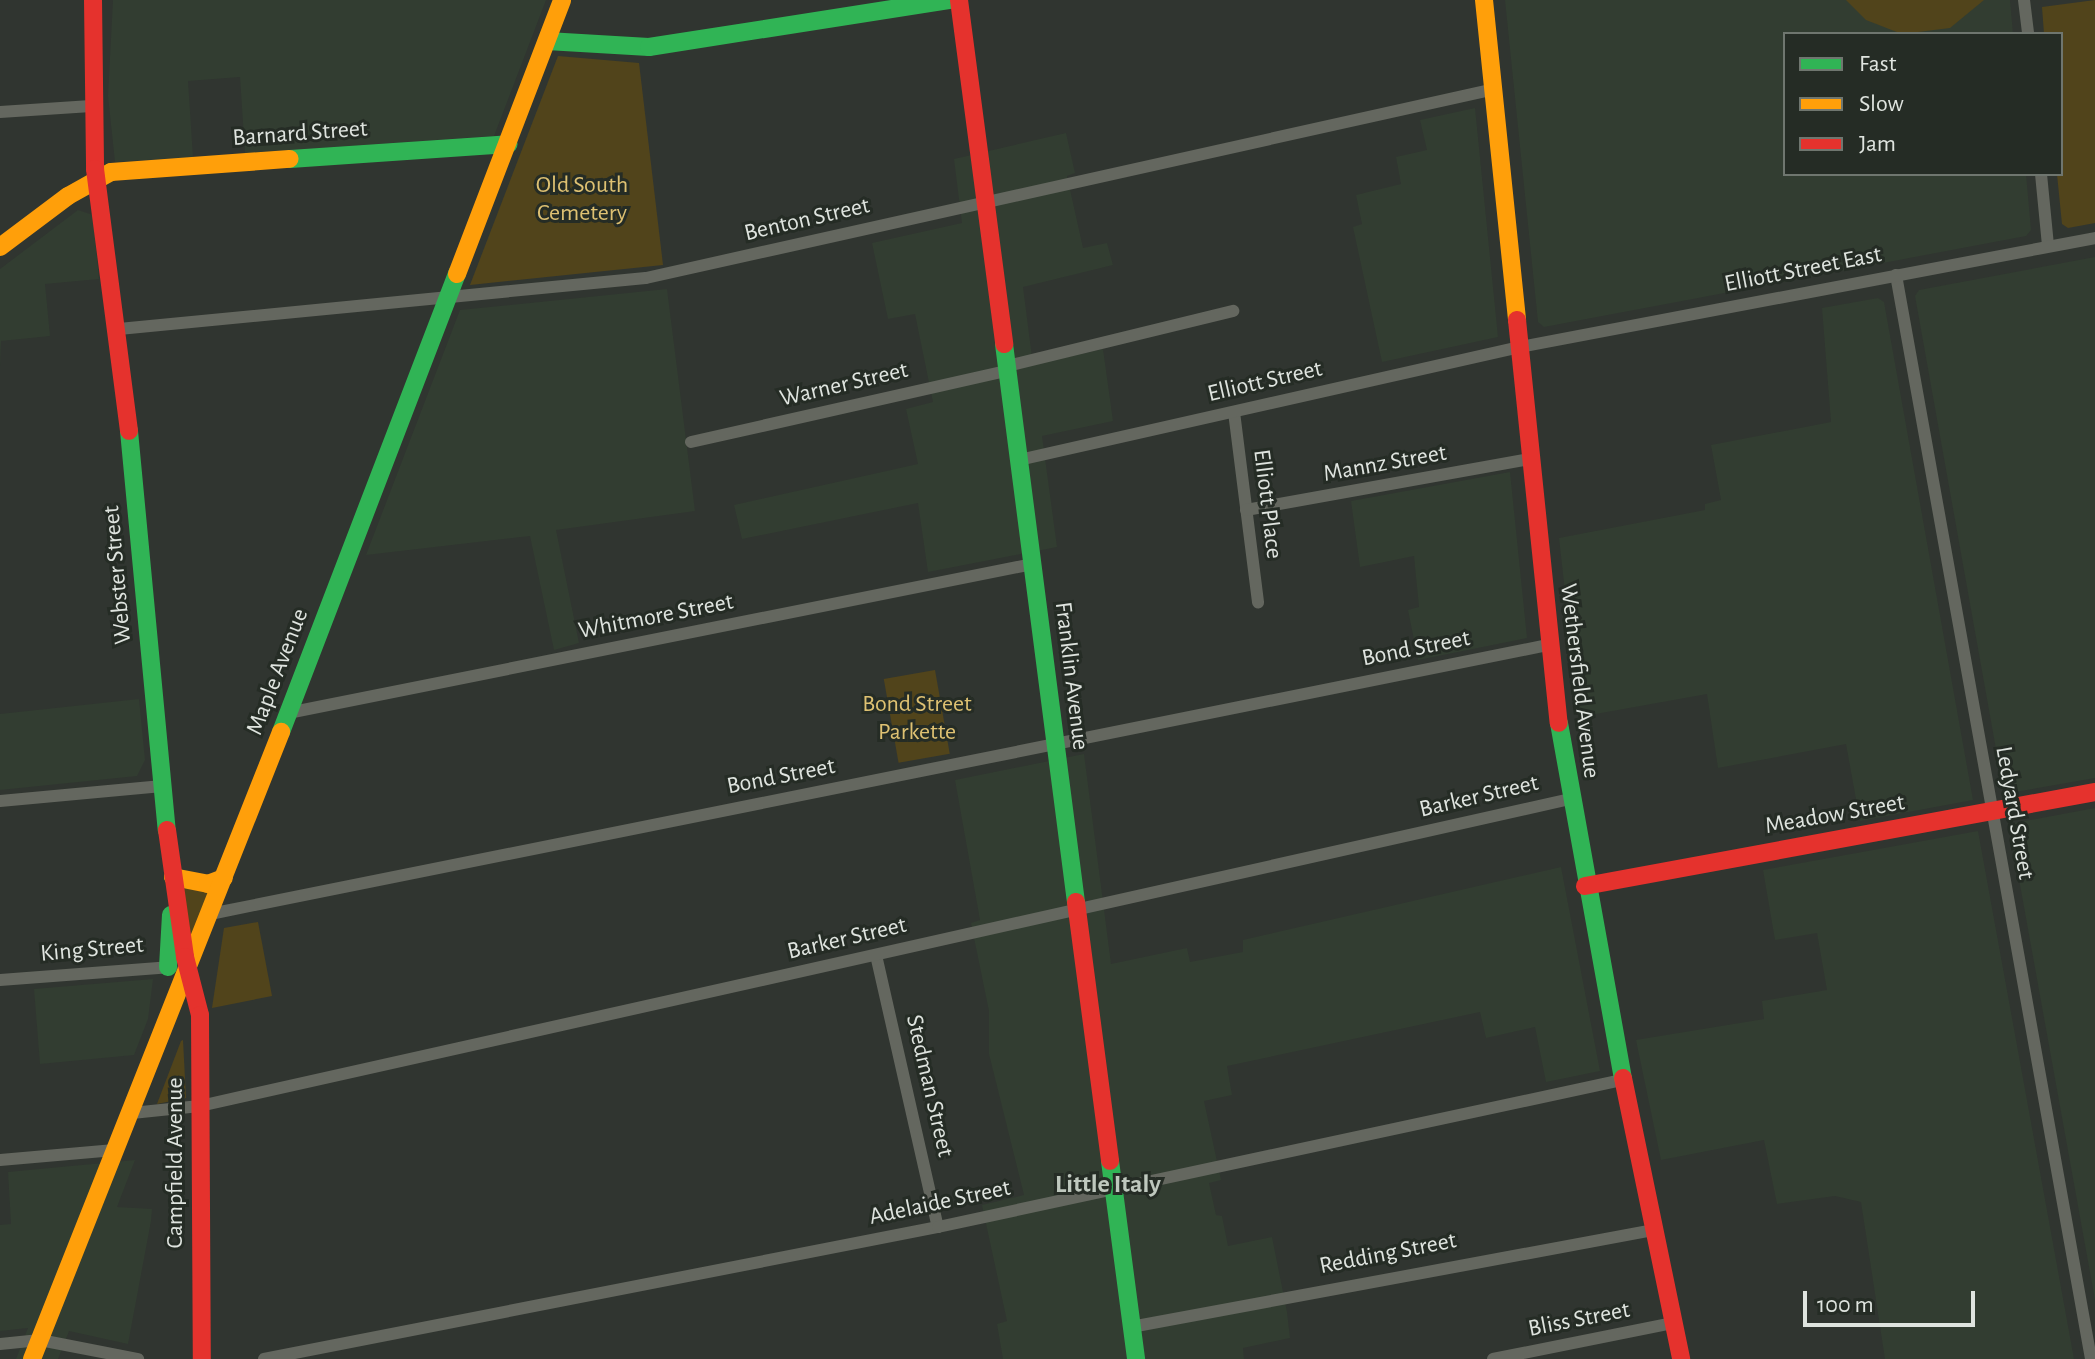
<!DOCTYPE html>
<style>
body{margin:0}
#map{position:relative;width:2095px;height:1359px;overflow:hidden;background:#303530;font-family:"Alegreya Sans",sans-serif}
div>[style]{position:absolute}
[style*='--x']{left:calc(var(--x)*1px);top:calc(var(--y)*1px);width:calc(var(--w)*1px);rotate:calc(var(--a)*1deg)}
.built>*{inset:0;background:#323d31}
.green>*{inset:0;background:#51441b;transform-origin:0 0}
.street>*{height:12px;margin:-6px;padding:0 6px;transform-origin:6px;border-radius:6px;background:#64675f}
.fast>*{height:18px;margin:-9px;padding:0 9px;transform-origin:9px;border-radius:9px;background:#30b455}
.slow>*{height:18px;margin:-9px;padding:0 9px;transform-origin:9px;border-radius:9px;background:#ff9f0a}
.jam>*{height:18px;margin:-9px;padding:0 9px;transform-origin:9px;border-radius:9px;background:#e5322d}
span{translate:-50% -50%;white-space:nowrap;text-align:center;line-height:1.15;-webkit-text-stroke:6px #252c25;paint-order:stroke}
.street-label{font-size:24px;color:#dfe4df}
.park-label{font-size:24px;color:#dec172}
.neighbourhood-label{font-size:26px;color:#bfc8be;font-weight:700}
.legend{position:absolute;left:1783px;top:32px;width:280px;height:144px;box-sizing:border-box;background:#252c25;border:2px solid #6f766f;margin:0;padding:10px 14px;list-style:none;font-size:24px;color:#dfe4df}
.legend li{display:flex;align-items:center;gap:16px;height:40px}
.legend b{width:40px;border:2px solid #6f766f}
.scale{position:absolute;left:1803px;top:1291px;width:172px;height:36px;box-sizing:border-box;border:4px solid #dfe4df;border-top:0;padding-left:10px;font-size:24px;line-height:28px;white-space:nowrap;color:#dfe4df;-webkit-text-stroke:6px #252c25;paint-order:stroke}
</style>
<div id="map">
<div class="built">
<div style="clip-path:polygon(113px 0,546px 0,494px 136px,245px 153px,240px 77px,188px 81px,193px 157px,115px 162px,108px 96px)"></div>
<div style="clip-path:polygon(1505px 0,2010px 0,2013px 34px,1785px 34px,1785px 174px,2026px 174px,2031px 230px,2026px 236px,1544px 327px,1538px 322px)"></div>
<div style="clip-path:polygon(1475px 108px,1498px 337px,1382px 362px,1353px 227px,1362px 224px,1356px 195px,1401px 184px,1396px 157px,1427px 150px,1420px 120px)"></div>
<div style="clip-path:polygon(1066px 133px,1075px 173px,1067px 176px,1083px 248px,1107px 243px,1113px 265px,1023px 287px,1033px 365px,1103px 349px,1113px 421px,1042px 436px,1057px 547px,928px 572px,918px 503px,742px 539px,734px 505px,918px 464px,906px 409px,933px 402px,915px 314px,888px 319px,872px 243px,962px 223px,954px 159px)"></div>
<div style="clip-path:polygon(78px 210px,93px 215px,99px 279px,45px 284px,50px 336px,1px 341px,0 367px,0 269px)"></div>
<div style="clip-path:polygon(2095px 257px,2095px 778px,2004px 794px,1915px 296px,1919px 290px)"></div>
<div style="clip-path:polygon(667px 289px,695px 511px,556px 530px,579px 643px,554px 650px,530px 536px,366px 555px,460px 310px)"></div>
<div style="clip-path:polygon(1878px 298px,1884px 302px,1973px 800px,1860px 821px,1846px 744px,1718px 768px,1707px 694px,1579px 717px,1559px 538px,1705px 510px,1705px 504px,1721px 500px,1711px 445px,1831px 422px,1822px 308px)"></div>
<div style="clip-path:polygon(1510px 472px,1527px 638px,1418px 660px,1408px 610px,1419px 607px,1414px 556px,1360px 567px,1351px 501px)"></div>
<div style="clip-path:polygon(139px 699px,145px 760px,137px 776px,0 790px,0 714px)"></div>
<div style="clip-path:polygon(1084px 754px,1111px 964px,1187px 948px,1190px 962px,1243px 952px,1243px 940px,1561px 867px,1600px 1071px,1546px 1082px,1535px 1027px,1486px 1038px,1480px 1012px,1227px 1066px,1232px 1095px,1204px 1101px,1221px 1180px,1209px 1183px,1216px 1215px,1222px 1216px,1228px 1246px,1272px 1237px,1287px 1312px,1290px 1338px,1243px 1348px,1244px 1359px,1003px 1359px,997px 1324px,1007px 1321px,982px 1205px,1024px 1195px,989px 1054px,989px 1011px,971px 923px,980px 920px,955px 780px)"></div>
<div style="clip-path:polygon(2095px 808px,2095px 1300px,2009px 824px)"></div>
<div style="clip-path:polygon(1978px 831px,2074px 1359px,1885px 1359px,1861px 1202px,1835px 1196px,1777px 1204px,1764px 1140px,1661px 1160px,1636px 1040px,1764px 1019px,1762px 1001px,1827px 990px,1817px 933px,1775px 940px,1763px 870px)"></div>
<div style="clip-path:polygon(153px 979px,148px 1019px,134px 1055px,40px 1064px,34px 989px)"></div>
<div style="clip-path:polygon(135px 1160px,117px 1207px,152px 1209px,151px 1221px,128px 1344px,69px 1331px,58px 1359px,16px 1359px,28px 1328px,0 1331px,0 1225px,11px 1224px,8px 1172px)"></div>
</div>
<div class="green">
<div style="clip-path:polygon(1846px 0,1984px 0,1950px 28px,1902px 34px,1866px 20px)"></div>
<div style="clip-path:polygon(2095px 0,2095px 223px,2068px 228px,2062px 224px,2057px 174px,2061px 34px,2044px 34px,2042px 7px)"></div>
<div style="clip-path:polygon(558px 56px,639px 63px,663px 265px,470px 285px)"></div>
<div style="left:935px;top:670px;width:85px;height:52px;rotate:80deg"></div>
<div style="clip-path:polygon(183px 888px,209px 892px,190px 939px)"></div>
<div style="clip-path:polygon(258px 922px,272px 996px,212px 1008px,224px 928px)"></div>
<div style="clip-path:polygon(183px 1040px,186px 1098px,157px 1104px,181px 1041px)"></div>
</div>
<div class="street">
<div style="--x:2024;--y:0;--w:34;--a:83"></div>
<div style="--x:0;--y:112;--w:91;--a:-3.8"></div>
<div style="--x:2041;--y:174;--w:72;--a:84.4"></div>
<div style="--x:1896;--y:275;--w:1101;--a:79.8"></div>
<div style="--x:119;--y:329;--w:529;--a:-5.53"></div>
<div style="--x:646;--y:278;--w:869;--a:-12.56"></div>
<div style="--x:1007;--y:366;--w:233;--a:-13.7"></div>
<div style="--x:1234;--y:412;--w:192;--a:82.8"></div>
<div style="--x:691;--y:442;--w:324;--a:-12.7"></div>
<div style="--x:1019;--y:460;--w:514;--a:-12.71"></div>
<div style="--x:1520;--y:347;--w:585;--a:-10.73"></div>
<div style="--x:1246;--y:510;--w:289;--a:-10.2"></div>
<div style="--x:288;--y:713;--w:759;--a:-11.32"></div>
<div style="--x:0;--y:801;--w:163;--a:-5.3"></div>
<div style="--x:210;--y:914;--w:1365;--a:-11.37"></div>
<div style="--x:876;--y:955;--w:279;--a:77.2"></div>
<div style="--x:0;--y:980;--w:172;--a:-4.3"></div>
<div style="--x:132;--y:1113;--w:68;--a:-5.9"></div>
<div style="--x:200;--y:1106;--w:1404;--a:-12.63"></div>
<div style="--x:0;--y:1160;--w:115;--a:-5"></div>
<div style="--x:1131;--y:1327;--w:532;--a:-10.51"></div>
<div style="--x:0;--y:1344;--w:40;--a:-5.7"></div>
<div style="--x:40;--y:1340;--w:100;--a:11"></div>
<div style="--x:264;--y:1359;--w:687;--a:-11.08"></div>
<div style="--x:938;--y:1227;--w:700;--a:-12.13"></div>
<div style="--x:1493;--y:1359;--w:184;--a:-11.3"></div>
</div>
<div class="fast">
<div style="--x:547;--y:41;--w:102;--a:3.4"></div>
<div style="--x:649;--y:47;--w:305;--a:-8.9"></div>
<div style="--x:290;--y:159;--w:219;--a:-3.9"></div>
<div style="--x:1004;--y:344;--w:563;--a:82.65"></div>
<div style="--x:129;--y:431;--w:401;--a:84.6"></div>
<div style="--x:1559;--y:723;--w:361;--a:79.8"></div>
<div style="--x:281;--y:732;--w:491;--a:-69"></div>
<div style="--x:168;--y:967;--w:52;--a:-86.7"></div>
<div style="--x:1110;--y:1161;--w:200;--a:82.5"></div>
</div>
<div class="slow">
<div style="--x:1484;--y:0;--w:322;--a:84.1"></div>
<div style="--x:0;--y:247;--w:85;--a:-36.9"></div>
<div style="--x:68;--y:196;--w:49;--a:-29.2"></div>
<div style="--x:111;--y:172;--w:179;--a:-4.2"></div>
<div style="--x:457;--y:274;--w:293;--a:-69"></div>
<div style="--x:173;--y:877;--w:36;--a:11"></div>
<div style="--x:208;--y:884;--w:17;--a:-21"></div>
<div style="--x:32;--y:1359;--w:675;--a:-68.34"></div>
</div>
<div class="jam">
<div style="--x:93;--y:0;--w:169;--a:89.3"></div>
<div style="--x:95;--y:169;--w:264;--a:82.6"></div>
<div style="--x:959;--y:0;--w:347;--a:82.5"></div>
<div style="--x:1517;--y:320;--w:405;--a:84.1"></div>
<div style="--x:167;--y:830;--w:128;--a:81.9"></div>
<div style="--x:185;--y:957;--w:60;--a:75.5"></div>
<div style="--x:200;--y:1015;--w:344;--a:89.7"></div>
<div style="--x:1585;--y:886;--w:519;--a:-10.44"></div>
<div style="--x:1076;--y:902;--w:261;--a:82.5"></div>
<div style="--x:1623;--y:1078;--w:287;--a:78.3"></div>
</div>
<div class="street-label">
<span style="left:300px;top:134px;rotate:-4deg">Barnard Street</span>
<span style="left:807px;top:220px;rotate:-13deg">Benton Street</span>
<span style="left:1803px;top:270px;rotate:-11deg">Elliott Street East</span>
<span style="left:1265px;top:382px;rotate:-13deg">Elliott Street</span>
<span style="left:844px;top:385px;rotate:-13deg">Warner Street</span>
<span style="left:1385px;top:464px;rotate:-10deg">Mannz Street</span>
<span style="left:1267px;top:504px;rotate:83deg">Elliott Place</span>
<span style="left:118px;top:575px;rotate:-95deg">Webster Street</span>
<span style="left:656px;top:617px;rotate:-11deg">Whitmore Street</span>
<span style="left:1416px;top:649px;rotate:-11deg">Bond Street</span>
<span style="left:278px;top:672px;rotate:-69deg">Maple Avenue</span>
<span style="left:1071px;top:676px;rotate:83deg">Franklin Avenue</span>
<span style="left:1579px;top:681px;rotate:83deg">Wethersfield Avenue</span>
<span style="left:781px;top:777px;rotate:-11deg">Bond Street</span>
<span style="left:1479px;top:797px;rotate:-13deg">Barker Street</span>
<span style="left:2014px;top:813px;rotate:80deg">Ledyard Street</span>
<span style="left:1835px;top:815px;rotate:-10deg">Meadow Street</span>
<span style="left:847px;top:939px;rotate:-13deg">Barker Street</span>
<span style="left:92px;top:950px;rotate:-5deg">King Street</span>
<span style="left:929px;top:1086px;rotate:77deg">Stedman Street</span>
<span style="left:176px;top:1163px;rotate:-90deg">Campfield Avenue</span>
<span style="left:940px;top:1203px;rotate:-12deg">Adelaide Street</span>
<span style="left:1388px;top:1254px;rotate:-11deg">Redding Street</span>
<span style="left:1579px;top:1320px;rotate:-11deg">Bliss Street</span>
</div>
<div class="park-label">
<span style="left:582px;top:200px">Old South<br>Cemetery</span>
<span style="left:917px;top:719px">Bond Street<br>Parkette</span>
</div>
<div class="neighbourhood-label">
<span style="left:1108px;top:1185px">Little Italy</span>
</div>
<ul class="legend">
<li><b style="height:10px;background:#30b455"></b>Fast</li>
<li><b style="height:10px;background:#ff9f0a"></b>Slow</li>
<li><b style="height:10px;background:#e5322d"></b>Jam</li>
</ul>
<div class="scale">100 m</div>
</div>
